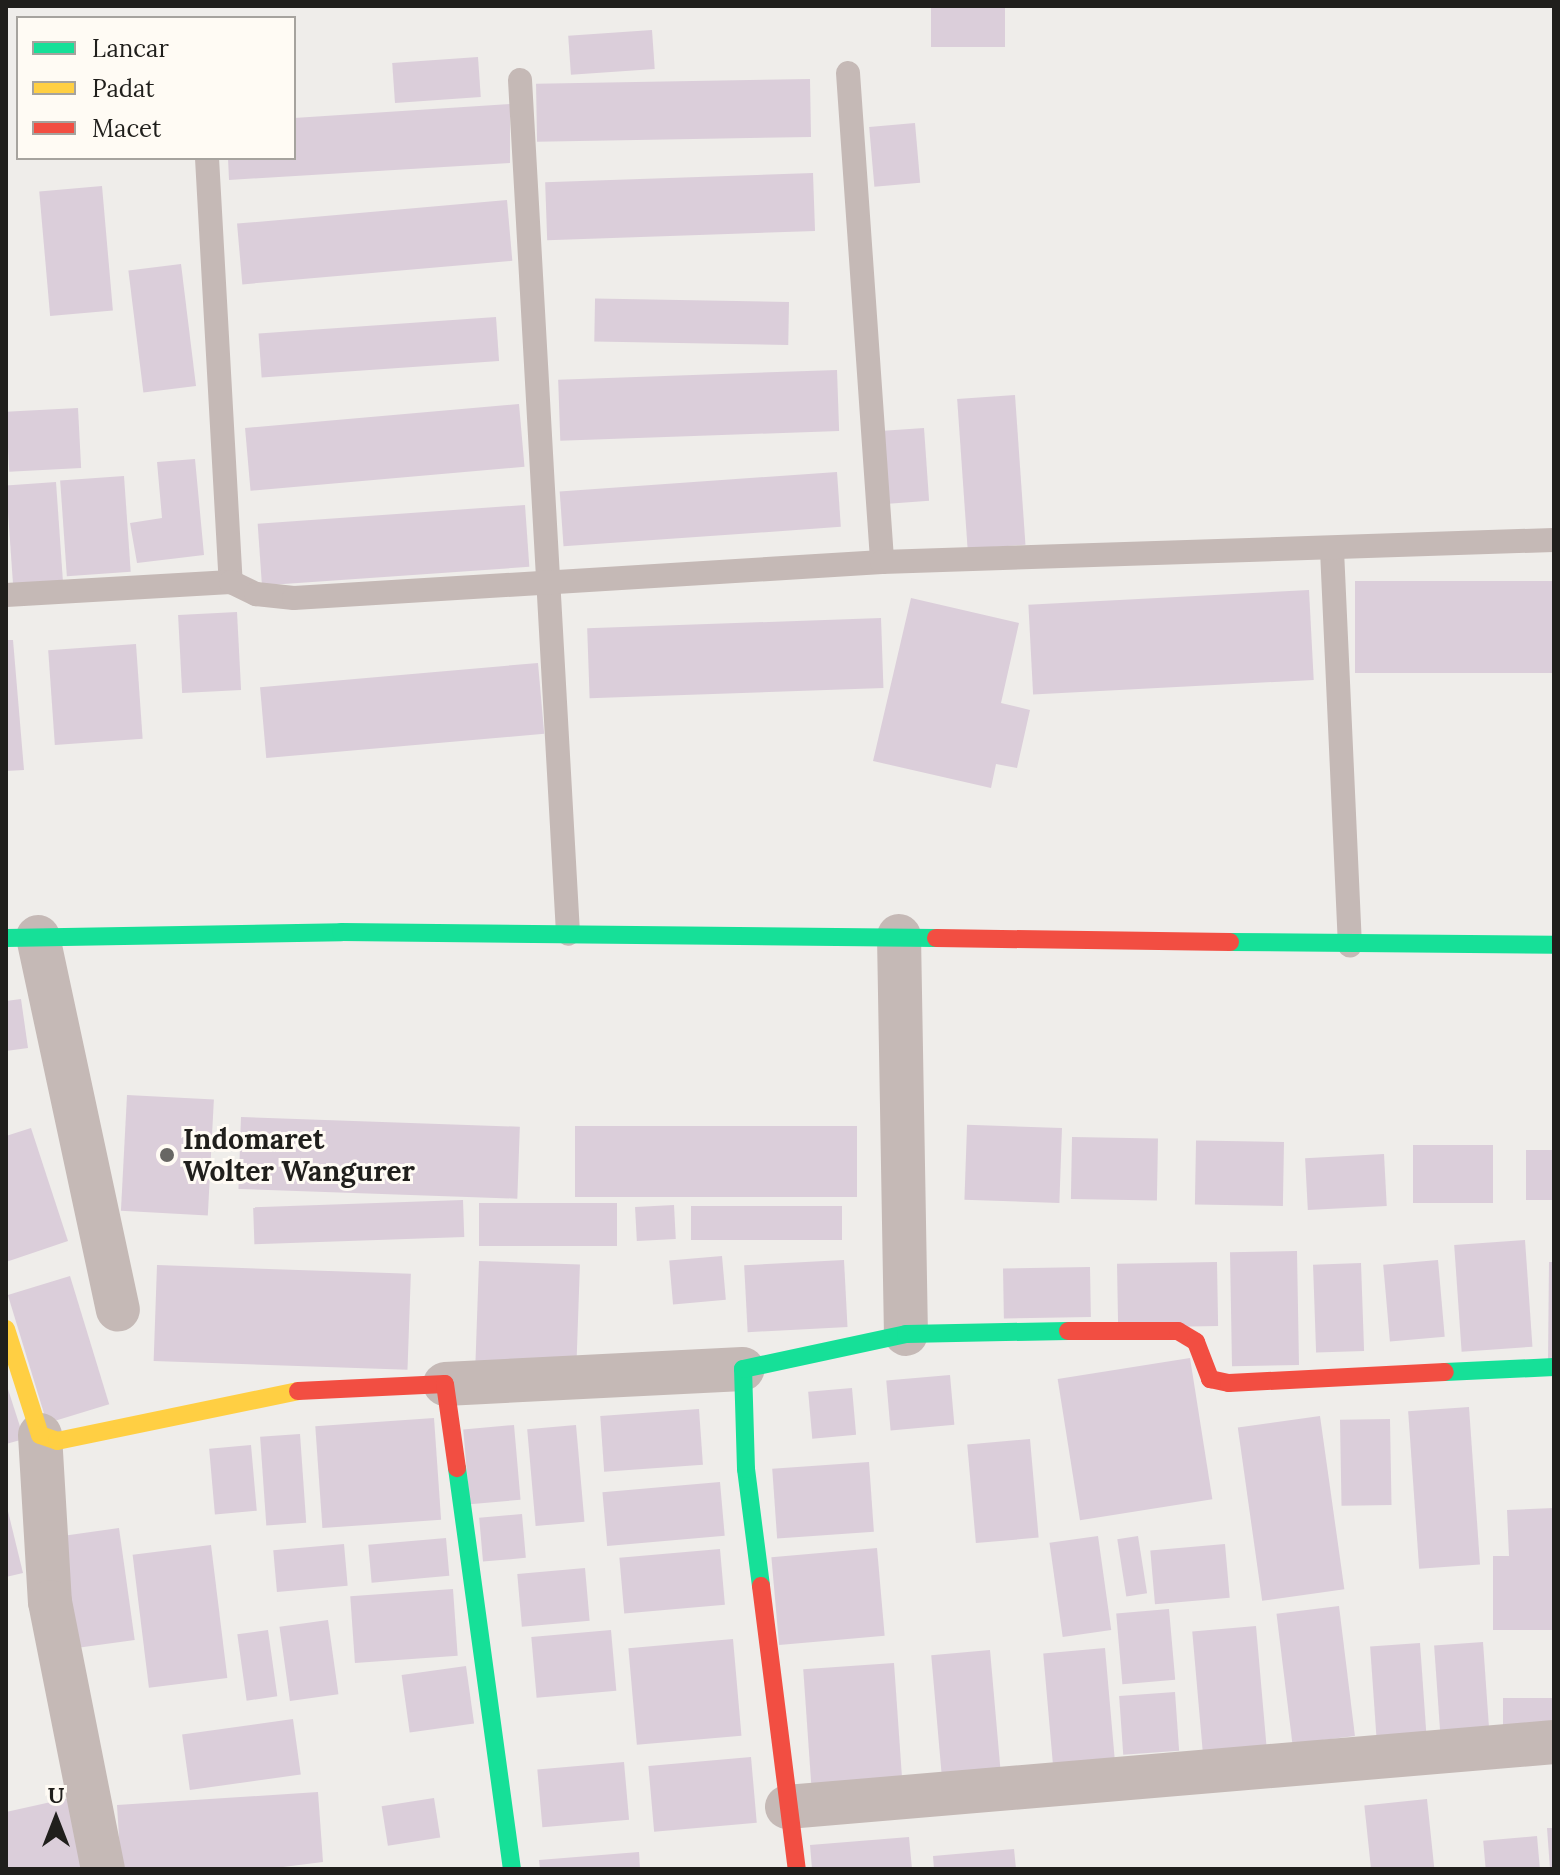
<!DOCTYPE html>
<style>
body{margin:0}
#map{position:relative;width:1560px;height:1875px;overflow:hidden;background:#efedea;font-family:Lora,serif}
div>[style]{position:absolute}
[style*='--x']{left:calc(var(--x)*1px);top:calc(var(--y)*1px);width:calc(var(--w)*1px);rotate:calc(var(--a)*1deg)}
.building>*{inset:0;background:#dbceda;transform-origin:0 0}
.lane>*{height:24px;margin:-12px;padding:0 12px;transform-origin:12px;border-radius:12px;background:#c5b9b6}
.street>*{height:44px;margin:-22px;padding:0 22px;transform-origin:22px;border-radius:22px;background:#c5b9b6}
.fast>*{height:18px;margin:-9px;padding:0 9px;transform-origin:9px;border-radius:9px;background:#16e098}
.slow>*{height:18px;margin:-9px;padding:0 9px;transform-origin:9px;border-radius:9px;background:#ffcf43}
.jam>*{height:18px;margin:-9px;padding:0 9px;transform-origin:9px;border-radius:9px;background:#f24e42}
.dots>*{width:22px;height:22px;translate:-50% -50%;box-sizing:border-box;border:4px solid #fffbf4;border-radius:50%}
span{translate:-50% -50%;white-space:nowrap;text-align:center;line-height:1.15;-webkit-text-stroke:6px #fffbf4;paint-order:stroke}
.poi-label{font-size:28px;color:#201f1c;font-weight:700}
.left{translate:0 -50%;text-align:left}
.frame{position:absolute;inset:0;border:8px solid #201f1c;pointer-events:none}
.legend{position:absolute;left:16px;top:16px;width:280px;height:144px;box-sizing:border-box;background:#fffbf4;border:2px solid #a6a39e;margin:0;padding:10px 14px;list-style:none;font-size:24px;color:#201f1c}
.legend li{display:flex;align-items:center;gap:16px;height:40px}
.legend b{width:40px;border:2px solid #a6a39e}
.north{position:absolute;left:16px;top:1779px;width:80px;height:80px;-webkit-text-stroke:6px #fffbf4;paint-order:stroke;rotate:0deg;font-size:22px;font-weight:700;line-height:32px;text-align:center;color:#201f1c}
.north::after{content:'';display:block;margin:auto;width:28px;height:36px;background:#201f1c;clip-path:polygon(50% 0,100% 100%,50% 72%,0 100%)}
</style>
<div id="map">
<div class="building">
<div style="left:931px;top:6px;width:74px;height:41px"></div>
<div style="left:652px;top:30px;width:39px;height:84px;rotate:86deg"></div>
<div style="left:478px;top:57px;width:40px;height:86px;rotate:86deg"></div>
<div style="left:810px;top:79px;width:58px;height:274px;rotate:89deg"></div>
<div style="clip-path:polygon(510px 104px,510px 163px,229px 180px,228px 158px,294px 158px,294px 118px)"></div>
<div style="left:915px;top:123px;width:60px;height:46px;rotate:85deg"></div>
<div style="left:813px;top:173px;width:58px;height:268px;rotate:88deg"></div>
<div style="left:102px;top:186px;width:125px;height:63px;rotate:85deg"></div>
<div style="left:507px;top:200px;width:61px;height:271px;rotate:85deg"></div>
<div style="left:181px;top:264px;width:123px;height:53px;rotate:83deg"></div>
<div style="left:789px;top:302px;width:43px;height:194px;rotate:91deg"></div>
<div style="left:496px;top:317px;width:44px;height:238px;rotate:86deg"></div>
<div style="left:837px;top:370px;width:61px;height:279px;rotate:88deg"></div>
<div style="left:1015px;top:395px;width:150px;height:58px;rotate:86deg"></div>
<div style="left:519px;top:404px;width:63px;height:275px;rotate:85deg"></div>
<div style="left:78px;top:408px;width:60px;height:72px;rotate:87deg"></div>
<div style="left:924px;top:428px;width:73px;height:44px;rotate:86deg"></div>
<div style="clip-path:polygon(195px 459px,204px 555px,137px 563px,130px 523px,162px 518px,157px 462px)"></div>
<div style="left:837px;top:472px;width:55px;height:278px;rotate:86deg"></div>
<div style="left:124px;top:476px;width:96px;height:64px;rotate:86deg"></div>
<div style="left:56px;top:482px;width:101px;height:50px;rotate:86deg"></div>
<div style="left:525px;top:505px;width:62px;height:268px;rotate:86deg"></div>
<div style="left:1554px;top:581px;width:92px;height:199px;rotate:90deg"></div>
<div style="left:1309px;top:590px;width:90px;height:281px;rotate:87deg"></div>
<div style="clip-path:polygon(911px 598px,1019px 623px,1001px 703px,1030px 710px,1017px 768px,996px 764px,991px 788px,873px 761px)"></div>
<div style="left:237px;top:612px;width:78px;height:59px;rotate:87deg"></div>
<div style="left:881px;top:618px;width:70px;height:294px;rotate:88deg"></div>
<div style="clip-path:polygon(6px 640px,13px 640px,24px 770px,6px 771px)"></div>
<div style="left:136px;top:644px;width:95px;height:88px;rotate:86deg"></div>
<div style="left:538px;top:663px;width:71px;height:279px;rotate:85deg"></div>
<div style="clip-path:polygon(21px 999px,28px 1048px,6px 1051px,6px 1001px)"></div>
<div style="left:127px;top:1095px;width:87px;height:116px;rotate:3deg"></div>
<div style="left:241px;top:1117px;width:279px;height:72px;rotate:2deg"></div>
<div style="left:575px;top:1126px;width:282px;height:71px"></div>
<div style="clip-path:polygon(31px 1128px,68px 1241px,6px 1262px,6px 1136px)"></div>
<div style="left:1062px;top:1128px;width:75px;height:95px;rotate:92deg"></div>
<div style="left:1072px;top:1137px;width:86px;height:62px;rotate:1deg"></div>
<div style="left:1284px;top:1142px;width:64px;height:88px;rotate:91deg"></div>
<div style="left:1413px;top:1145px;width:80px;height:58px"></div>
<div style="left:1526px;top:1150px;width:28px;height:50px"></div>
<div style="left:1384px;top:1154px;width:52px;height:79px;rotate:87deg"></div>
<div style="left:463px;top:1200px;width:37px;height:210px;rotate:88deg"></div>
<div style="left:479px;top:1203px;width:138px;height:43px"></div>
<div style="left:674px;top:1205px;width:34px;height:39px;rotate:87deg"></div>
<div style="left:691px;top:1206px;width:151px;height:34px"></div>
<div style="left:1525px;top:1240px;width:107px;height:71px;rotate:86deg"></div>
<div style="left:1297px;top:1251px;width:114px;height:67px;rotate:89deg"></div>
<div style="left:722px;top:1256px;width:44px;height:53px;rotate:85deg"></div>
<div style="left:844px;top:1260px;width:67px;height:100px;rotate:87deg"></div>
<div style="left:1438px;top:1260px;width:77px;height:55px;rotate:85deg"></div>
<div style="left:479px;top:1261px;width:101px;height:102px;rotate:2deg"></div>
<div style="left:1217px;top:1262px;width:64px;height:100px;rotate:89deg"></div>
<div style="clip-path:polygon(1549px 1262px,1554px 1262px,1554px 1363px,1548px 1363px)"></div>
<div style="left:1361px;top:1263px;width:88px;height:48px;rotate:88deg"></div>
<div style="left:157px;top:1265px;width:254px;height:96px;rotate:2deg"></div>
<div style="left:1090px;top:1267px;width:50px;height:87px;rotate:89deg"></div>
<div style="left:70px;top:1276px;width:134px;height:65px;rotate:73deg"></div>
<div style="left:1190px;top:1358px;width:143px;height:134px;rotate:81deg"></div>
<div style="left:950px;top:1375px;width:50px;height:64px;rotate:85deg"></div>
<div style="clip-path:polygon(6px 1383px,24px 1439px,6px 1444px)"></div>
<div style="left:852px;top:1388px;width:47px;height:44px;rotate:85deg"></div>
<div style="left:1469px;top:1407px;width:158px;height:61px;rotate:86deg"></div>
<div style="left:699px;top:1409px;width:56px;height:99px;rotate:86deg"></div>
<div style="left:1320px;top:1416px;width:175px;height:83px;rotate:82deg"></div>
<div style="left:434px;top:1418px;width:102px;height:119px;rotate:86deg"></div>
<div style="left:1390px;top:1419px;width:86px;height:50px;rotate:89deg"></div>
<div style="left:514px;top:1425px;width:75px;height:51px;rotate:85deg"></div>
<div style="left:576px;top:1425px;width:97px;height:49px;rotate:85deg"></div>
<div style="left:300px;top:1434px;width:89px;height:40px;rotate:86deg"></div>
<div style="left:1030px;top:1439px;width:99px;height:63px;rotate:85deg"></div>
<div style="left:251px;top:1445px;width:66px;height:42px;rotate:85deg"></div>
<div style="left:869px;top:1462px;width:70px;height:97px;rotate:86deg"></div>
<div style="left:720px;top:1482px;width:54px;height:118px;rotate:85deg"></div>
<div style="clip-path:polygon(6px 1503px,23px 1573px,6px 1577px)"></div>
<div style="clip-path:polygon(1554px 1508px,1554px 1630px,1493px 1630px,1493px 1556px,1509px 1556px,1507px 1510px)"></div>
<div style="left:522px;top:1514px;width:44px;height:43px;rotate:85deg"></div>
<div style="left:119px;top:1528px;width:113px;height:59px;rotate:82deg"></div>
<div style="left:1098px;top:1536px;width:95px;height:49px;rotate:82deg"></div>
<div style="left:1138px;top:1536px;width:58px;height:21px;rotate:81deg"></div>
<div style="left:446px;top:1538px;width:38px;height:78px;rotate:85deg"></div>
<div style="left:344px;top:1544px;width:42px;height:71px;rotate:85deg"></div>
<div style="left:1225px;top:1544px;width:54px;height:75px;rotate:85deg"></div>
<div style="left:211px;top:1545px;width:134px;height:79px;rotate:83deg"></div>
<div style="left:877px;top:1548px;width:88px;height:106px;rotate:85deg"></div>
<div style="left:720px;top:1549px;width:56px;height:101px;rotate:85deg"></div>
<div style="left:585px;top:1568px;width:53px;height:68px;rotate:85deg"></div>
<div style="left:453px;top:1589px;width:67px;height:103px;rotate:86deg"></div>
<div style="left:1339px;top:1606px;width:131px;height:63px;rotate:83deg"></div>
<div style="left:1169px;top:1609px;width:71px;height:53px;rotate:85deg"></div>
<div style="left:328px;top:1620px;width:75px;height:49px;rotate:82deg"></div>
<div style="left:1256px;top:1626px;width:139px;height:64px;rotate:85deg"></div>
<div style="left:268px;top:1630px;width:67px;height:31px;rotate:82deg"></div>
<div style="left:611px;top:1630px;width:61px;height:80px;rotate:85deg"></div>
<div style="left:733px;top:1639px;width:97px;height:105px;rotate:85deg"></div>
<div style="left:1483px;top:1642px;width:91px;height:49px;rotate:86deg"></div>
<div style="left:1420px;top:1643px;width:90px;height:50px;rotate:86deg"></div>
<div style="left:1105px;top:1648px;width:125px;height:62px;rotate:85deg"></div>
<div style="left:990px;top:1650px;width:133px;height:59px;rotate:85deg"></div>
<div style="left:894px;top:1663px;width:115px;height:91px;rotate:86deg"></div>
<div style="left:466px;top:1666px;width:58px;height:65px;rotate:82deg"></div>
<div style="left:1175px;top:1692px;width:59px;height:56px;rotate:86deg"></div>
<div style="left:1554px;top:1698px;width:38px;height:51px;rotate:90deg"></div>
<div style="left:293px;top:1719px;width:56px;height:112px;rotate:82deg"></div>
<div style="left:751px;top:1757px;width:66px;height:103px;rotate:85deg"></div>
<div style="left:624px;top:1762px;width:58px;height:87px;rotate:85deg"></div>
<div style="clip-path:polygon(318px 1792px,323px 1862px,267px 1869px,121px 1869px,117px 1805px)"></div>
<div style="clip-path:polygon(78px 1796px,95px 1869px,6px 1869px,6px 1812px)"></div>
<div style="left:434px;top:1798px;width:40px;height:53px;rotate:81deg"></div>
<div style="left:1427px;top:1799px;width:70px;height:63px;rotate:84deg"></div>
<div style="clip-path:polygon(1547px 1828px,1554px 1828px,1554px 1869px,1550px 1869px)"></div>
<div style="left:1537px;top:1836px;width:33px;height:54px;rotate:85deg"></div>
<div style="clip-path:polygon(909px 1837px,912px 1869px,812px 1869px,810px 1845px)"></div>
<div style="clip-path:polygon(1014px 1849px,1016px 1869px,934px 1869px,933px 1856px)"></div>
<div style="clip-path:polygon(639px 1852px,640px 1869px,540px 1869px,539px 1860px)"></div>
</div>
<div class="lane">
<div style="--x:848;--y:73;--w:490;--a:86"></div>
<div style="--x:520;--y:80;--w:855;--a:86.78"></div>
<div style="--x:207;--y:158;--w:425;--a:86.8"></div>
<div style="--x:1332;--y:550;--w:396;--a:87.4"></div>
<div style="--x:6;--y:595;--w:225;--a:-3.3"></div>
<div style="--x:231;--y:582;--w:28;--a:26"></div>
<div style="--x:256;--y:594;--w:38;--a:6"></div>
<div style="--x:294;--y:598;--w:589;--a:-3.5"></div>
<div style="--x:882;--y:562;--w:672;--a:-1.88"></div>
</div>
<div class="street">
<div style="--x:899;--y:936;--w:398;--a:89"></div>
<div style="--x:38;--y:937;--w:381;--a:77.9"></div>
<div style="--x:445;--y:1384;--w:298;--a:-2.9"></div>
<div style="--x:40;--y:1435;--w:167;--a:86.6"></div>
<div style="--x:50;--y:1602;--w:272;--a:78.8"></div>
<div style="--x:787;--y:1807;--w:770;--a:-4.84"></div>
</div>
<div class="fast">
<div style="--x:6;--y:938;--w:335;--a:-1"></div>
<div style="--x:341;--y:932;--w:595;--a:0.58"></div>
<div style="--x:1230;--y:942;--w:324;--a:0.5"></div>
<div style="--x:1445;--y:1372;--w:109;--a:-2.6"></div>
<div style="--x:457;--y:1468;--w:405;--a:82.2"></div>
<div style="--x:761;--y:1586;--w:118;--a:-97.3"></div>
<div style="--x:746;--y:1469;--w:100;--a:-91.7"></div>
<div style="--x:743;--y:1369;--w:167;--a:-12.1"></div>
<div style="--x:906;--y:1334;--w:162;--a:-1.1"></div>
</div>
<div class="slow">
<div style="--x:6;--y:1329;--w:111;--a:72.2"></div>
<div style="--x:40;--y:1435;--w:18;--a:19"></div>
<div style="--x:57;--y:1441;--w:246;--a:-11.7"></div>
</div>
<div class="jam">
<div style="--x:936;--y:938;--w:294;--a:0.8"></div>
<div style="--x:1068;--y:1331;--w:110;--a:0"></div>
<div style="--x:1178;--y:1331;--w:21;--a:31"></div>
<div style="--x:1196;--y:1342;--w:40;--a:69"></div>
<div style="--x:1210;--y:1379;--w:19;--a:12"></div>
<div style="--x:1229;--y:1383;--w:216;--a:-2.9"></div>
<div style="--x:298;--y:1391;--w:147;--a:-2.7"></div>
<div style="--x:445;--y:1384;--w:85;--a:81.9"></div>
<div style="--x:761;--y:1586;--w:285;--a:82.8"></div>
</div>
<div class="dots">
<div style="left:167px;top:1155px;background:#686764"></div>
</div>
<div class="poi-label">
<span class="left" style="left:183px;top:1155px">Indomaret<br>Wolter Wangurer</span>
</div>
<div class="frame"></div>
<ul class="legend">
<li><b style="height:10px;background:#16e098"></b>Lancar</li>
<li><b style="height:10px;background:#ffcf43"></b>Padat</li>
<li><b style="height:10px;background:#f24e42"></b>Macet</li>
</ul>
<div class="north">U</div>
</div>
